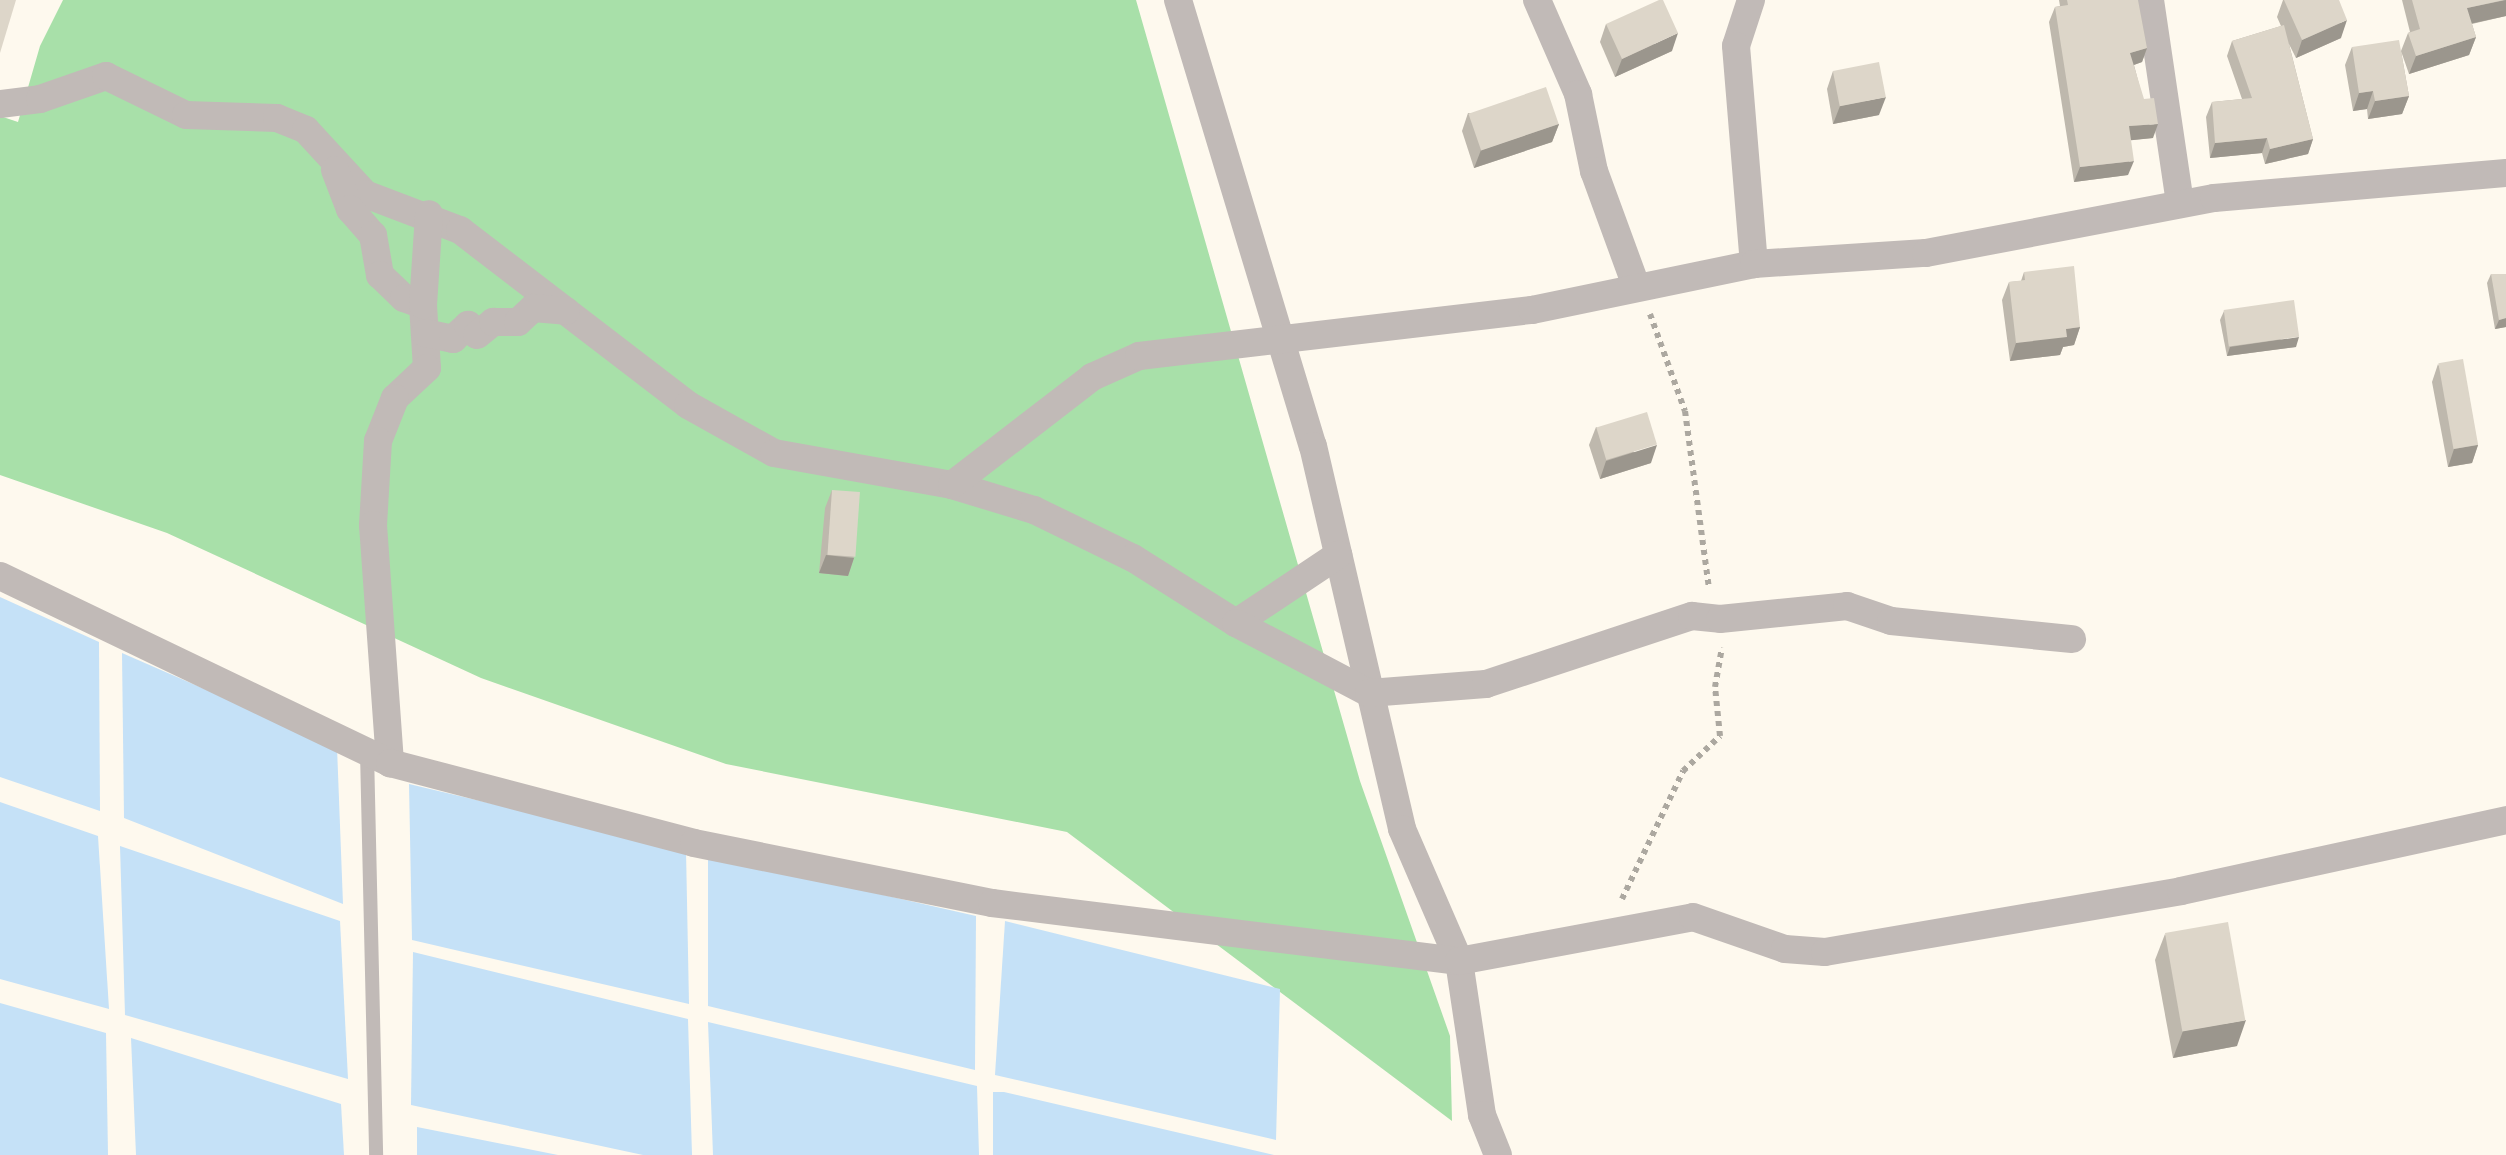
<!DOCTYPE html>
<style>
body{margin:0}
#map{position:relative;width:2506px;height:1155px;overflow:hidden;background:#fef9ee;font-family:Lato,sans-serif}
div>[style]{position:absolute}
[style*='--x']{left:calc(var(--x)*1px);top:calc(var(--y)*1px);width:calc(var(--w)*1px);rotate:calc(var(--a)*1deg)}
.green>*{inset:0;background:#a8e0a9}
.water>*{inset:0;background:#c5e1f7}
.path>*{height:6px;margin-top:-3px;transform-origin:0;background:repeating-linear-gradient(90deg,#aca8a0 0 5px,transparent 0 10px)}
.service>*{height:14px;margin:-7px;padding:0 7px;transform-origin:7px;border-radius:7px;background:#c1bab7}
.minor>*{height:28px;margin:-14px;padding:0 14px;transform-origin:14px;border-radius:14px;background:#c1bab7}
.wall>*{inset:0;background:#beb8ad}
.shaded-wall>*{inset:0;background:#9b968d}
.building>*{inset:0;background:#ddd6c9;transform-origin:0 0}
span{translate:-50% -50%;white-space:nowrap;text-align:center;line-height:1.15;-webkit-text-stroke:10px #fff;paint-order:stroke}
</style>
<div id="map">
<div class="green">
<div style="clip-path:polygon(63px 0,1136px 0,1360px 781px,1450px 1036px,1452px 1121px,1067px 832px,726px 764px,481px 678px,167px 533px,0 475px,0 116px,18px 122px,40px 46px)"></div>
</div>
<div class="water">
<div style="clip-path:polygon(0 597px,99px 642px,100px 811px,0 777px)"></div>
<div style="clip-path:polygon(122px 653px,337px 747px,343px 904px,124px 818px)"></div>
<div style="clip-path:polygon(409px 784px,686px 850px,689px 1004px,412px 940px)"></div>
<div style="clip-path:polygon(0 802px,98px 836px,109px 1009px,0 979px)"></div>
<div style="clip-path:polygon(120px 846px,340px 921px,348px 1079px,125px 1015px)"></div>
<div style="clip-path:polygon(708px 855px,976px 916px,975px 1070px,708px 1006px)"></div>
<div style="clip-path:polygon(1005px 921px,1280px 989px,1276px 1140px,995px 1075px)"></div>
<div style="clip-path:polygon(413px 952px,688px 1019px,692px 1155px,643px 1155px,411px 1105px)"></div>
<div style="clip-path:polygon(0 1003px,106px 1033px,108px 1155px,0 1155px)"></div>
<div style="clip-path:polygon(708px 1022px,977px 1086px,979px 1155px,713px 1155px)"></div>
<div style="clip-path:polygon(131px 1038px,341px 1104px,344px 1155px,136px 1155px)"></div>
<div style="clip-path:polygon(993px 1092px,1004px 1092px,1274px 1155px,993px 1155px)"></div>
<div style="clip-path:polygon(417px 1127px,558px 1155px,417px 1155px)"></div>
</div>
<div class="path">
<div style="--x:1650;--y:314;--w:103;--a:70.2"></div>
<div style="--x:1685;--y:411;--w:179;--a:82.3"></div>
<div style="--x:1622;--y:899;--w:142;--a:-64.5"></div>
<div style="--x:1683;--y:771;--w:51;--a:-43.4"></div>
<div style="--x:1720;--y:736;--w:49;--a:-95.8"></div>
<div style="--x:1715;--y:687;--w:40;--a:-80"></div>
</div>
<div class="service">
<div style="--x:367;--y:752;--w:403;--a:88.7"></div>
</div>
<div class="minor">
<div style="--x:1178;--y:0;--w:466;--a:73.2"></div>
<div style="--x:1313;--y:446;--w:393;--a:76.9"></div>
<div style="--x:1402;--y:829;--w:144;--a:66.6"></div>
<div style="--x:1459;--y:961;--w:156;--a:81.5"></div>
<div style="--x:1482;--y:1115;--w:43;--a:68.2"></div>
<div style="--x:1537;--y:0;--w:103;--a:66.4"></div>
<div style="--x:1578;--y:94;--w:79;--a:78.3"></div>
<div style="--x:1594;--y:171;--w:122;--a:69.9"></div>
<div style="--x:1751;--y:0;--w:48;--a:108.1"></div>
<div style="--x:1736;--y:46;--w:219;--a:85.3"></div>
<div style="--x:2150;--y:0;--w:206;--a:81.6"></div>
<div style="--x:0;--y:104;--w:40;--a:-7.1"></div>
<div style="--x:40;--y:99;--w:70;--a:-19.2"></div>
<div style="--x:106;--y:76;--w:89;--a:26"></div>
<div style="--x:186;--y:115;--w:91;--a:1.9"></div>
<div style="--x:277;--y:118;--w:31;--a:22"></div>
<div style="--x:306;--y:130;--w:87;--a:47.3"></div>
<div style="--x:365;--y:194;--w:102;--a:20.8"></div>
<div style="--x:460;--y:230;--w:287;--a:37.5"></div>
<div style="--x:688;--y:405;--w:98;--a:29.2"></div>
<div style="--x:774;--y:453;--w:181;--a:10.2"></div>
<div style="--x:952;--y:485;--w:86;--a:17"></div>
<div style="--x:1034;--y:510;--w:110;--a:25.9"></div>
<div style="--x:1133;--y:558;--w:122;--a:32.3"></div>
<div style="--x:1236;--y:623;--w:123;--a:-33.7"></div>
<div style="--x:335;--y:170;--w:42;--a:69"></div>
<div style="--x:350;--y:209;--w:35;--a:49"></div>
<div style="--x:373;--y:235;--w:41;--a:80.1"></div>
<div style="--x:380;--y:275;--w:33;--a:44"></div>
<div style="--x:404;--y:298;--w:20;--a:20"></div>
<div style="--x:423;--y:305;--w:63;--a:86.4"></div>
<div style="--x:427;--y:368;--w:44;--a:136.8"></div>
<div style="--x:395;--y:398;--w:46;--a:111.6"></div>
<div style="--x:378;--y:441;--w:84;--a:93.4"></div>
<div style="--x:373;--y:525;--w:239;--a:85.9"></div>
<div style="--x:423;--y:305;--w:91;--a:-86.2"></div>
<div style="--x:425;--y:333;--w:29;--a:12"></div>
<div style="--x:453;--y:339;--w:21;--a:-43"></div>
<div style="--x:468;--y:325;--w:13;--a:48"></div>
<div style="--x:477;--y:335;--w:21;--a:-39"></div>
<div style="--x:493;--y:322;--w:25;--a:0"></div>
<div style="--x:518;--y:322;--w:21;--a:-43"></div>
<div style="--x:533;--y:308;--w:33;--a:5"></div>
<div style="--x:952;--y:485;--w:177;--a:-37.6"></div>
<div style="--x:1092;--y:377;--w:51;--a:-24.1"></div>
<div style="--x:1139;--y:356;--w:396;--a:-6.7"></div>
<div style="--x:1532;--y:310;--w:227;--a:-11.7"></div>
<div style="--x:1754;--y:264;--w:172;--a:-3.7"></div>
<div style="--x:1926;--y:253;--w:293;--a:-10.8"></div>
<div style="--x:2214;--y:198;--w:293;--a:-4.9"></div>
<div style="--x:0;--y:576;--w:433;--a:25.6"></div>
<div style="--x:390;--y:763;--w:314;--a:14.7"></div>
<div style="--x:694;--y:843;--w:304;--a:11.4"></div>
<div style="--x:992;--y:903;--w:471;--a:7.1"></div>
<div style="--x:1459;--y:961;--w:238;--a:-10.6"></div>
<div style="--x:1693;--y:917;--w:97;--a:19.2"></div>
<div style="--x:1785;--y:949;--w:40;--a:4.3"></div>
<div style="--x:1825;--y:952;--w:361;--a:-9.7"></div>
<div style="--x:2181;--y:891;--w:333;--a:-12.3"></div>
<div style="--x:1236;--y:623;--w:150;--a:27.8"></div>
<div style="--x:1369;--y:693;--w:117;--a:-4.4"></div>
<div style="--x:1486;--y:684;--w:217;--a:-18.3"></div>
<div style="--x:1692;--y:616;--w:28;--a:6"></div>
<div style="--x:1720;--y:619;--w:128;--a:-5.8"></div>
<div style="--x:1847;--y:606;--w:46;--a:18.8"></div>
<div style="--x:1891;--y:621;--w:182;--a:5.7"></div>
</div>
<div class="wall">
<div style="clip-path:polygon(2059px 0,2138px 0,2147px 48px,2142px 62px,2134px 65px,2153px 138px,2131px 140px,2128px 175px,2074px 182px,2049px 22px,2055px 7px,2060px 6px)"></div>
<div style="clip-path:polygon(2283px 0,2339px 0,2341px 38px,2296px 58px,2289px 44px,2313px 139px,2308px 154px,2265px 164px,2262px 153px,2210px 158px,2206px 117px,2212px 102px,2242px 99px,2227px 56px,2232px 41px,2281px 26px,2277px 17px)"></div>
<div style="clip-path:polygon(2402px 0,2506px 0,2506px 16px,2472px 24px,2476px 37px,2469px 55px,2409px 74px,2401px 51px,2409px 96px,2402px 114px,2368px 119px,2367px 109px,2353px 111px,2345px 65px,2352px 47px,2401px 51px,2408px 33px,2410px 32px)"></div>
<div style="clip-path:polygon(1606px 24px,1672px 51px,1615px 77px,1600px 42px)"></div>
<div style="clip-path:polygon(1833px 71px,1879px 115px,1833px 124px,1827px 89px)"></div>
<div style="clip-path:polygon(1468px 113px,1559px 124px,1552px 142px,1474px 168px,1462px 131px)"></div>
<div style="clip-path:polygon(2024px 272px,2080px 327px,2074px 345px,2063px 347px,2060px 355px,2010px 361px,2002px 300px,2009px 282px,2021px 281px)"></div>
<div style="clip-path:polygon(2491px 274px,2506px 274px,2506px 327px,2495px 329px,2487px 283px)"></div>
<div style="clip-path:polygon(2224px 311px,2296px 347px,2227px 356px,2220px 320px)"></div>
<div style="clip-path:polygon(2438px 364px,2478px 445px,2472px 463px,2448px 467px,2432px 382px)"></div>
<div style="clip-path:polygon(1596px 427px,1651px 463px,1600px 479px,1589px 445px)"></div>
<div style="clip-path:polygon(832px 490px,854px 558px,848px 576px,819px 573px,825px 508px)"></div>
<div style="clip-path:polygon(2165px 934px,2237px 1046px,2173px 1058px,2155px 960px)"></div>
</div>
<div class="shaded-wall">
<div style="clip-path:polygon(2506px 0,2506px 16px,2460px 26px,2467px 8px)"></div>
<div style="clip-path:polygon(2347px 20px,2341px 38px,2296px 58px,2302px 40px)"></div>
<div style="clip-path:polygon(1678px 33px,1672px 51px,1615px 77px,1622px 59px)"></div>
<div style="clip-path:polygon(2476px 37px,2469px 55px,2409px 74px,2416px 56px)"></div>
<div style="clip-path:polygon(2147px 48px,2142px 62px,2125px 68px,2130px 53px)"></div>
<div style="clip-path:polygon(2373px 91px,2367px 109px,2353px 111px,2359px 93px)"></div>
<div style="clip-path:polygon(2409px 96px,2402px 114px,2368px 119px,2375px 101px)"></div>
<div style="clip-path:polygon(1886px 97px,1879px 115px,1833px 124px,1840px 106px)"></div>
<div style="clip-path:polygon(1559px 124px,1552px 142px,1474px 168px,1481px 150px)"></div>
<div style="clip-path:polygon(2158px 124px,2153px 138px,2124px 141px,2129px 126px)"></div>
<div style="clip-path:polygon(2267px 138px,2262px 153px,2210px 158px,2215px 143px)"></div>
<div style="clip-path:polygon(2313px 139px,2308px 154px,2265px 164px,2270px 149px)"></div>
<div style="clip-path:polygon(2134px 161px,2128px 175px,2074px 182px,2080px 167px)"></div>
<div style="clip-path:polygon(2506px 318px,2506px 327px,2495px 329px,2499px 320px)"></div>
<div style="clip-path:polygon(2080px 327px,2074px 345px,2063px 347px,2060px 355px,2010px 361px,2016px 343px,2066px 329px)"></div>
<div style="clip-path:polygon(2299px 337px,2296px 347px,2227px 356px,2230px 347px)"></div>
<div style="clip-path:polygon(1657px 445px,1651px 463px,1600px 479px,1606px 461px)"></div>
<div style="clip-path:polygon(2478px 445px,2472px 463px,2448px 467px,2454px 449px)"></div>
<div style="clip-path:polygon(826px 555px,854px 558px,848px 576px,819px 573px)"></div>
<div style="clip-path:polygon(2246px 1020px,2237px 1046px,2173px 1058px,2183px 1031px)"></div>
</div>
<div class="building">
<div style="clip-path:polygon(0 0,16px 0,0 53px)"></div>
<div style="clip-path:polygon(1659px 0,1663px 0,1678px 33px,1622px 59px,1606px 24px)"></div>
<div style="clip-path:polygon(2067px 0,2138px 0,2147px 48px,2130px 53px,2144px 99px,2154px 98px,2158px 124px,2129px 126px,2134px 161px,2080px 167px,2055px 7px,2068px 5px)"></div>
<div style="clip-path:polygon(2284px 0,2339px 0,2347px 20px,2302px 40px)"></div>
<div style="clip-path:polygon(2412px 0,2504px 0,2467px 8px,2476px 37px,2416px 56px,2408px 33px,2420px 29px)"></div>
<div style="clip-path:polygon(2284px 25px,2313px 139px,2270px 149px,2267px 138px,2215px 143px,2212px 102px,2252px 98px,2232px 41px)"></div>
<div style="clip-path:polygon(2399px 40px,2409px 96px,2375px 101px,2373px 91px,2359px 93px,2352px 47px)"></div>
<div style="left:1879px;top:62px;width:36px;height:47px;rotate:79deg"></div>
<div style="left:1546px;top:87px;width:39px;height:82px;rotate:71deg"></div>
<div style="clip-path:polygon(2074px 266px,2080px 327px,2066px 329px,2067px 337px,2016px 343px,2009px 282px,2025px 280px,2024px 272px)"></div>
<div style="clip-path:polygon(2491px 274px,2506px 274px,2506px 318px,2499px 320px)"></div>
<div style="left:2294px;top:300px;width:37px;height:71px;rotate:82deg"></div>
<div style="left:2463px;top:359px;width:87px;height:25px;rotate:80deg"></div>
<div style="left:1647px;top:412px;width:34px;height:53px;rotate:73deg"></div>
<div style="left:832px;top:490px;width:28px;height:65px;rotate:4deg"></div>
<div style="left:2228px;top:922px;width:100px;height:64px;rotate:80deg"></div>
</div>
</div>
